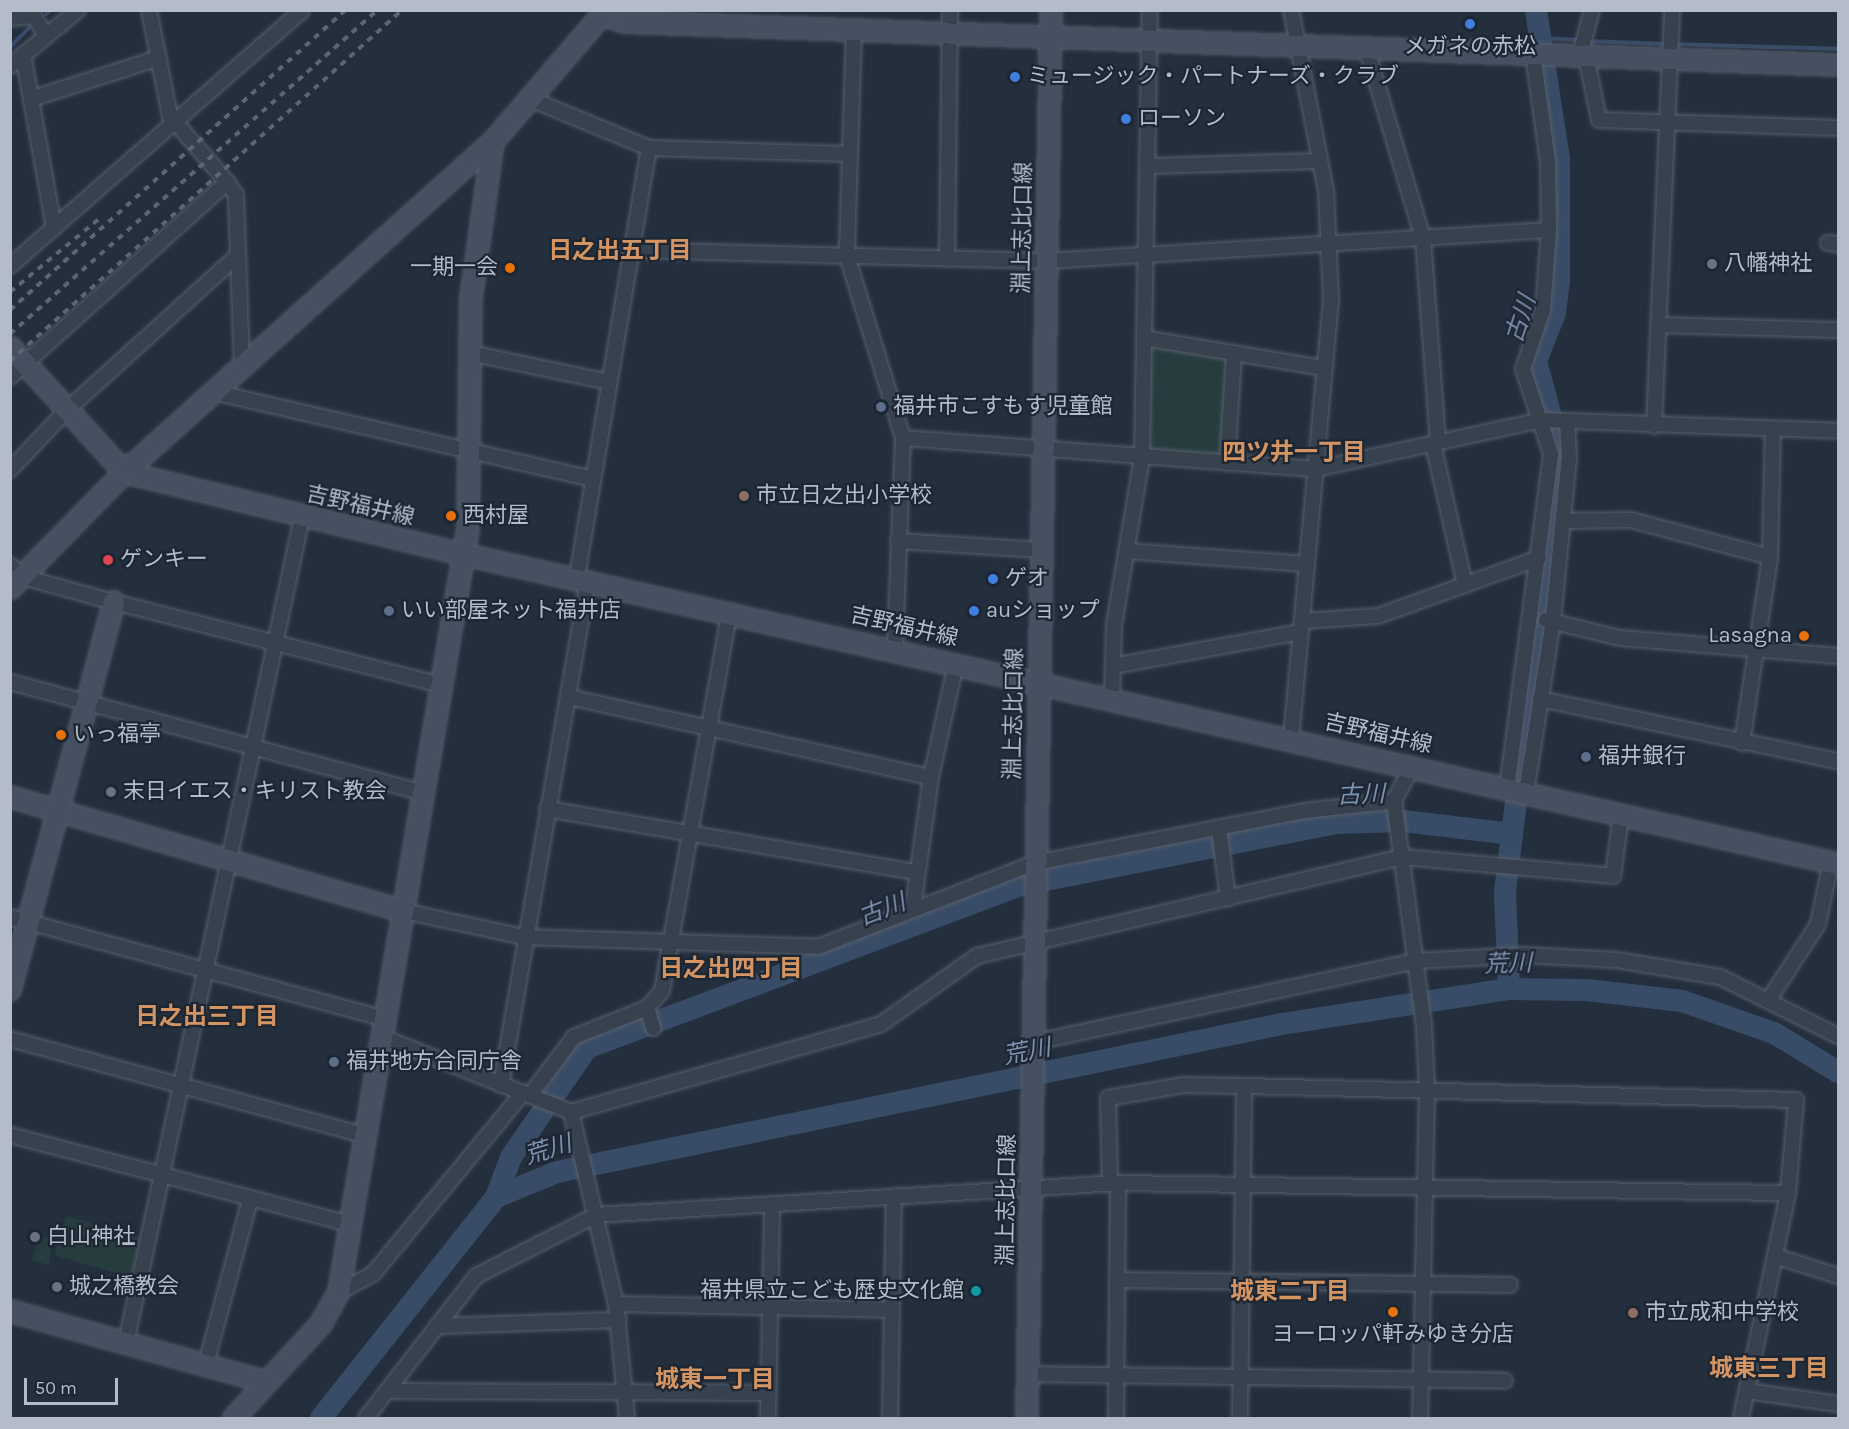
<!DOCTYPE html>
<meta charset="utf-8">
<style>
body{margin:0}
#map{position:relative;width:1849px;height:1429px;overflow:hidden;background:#242f3e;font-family:Karla,"Noto Sans JP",sans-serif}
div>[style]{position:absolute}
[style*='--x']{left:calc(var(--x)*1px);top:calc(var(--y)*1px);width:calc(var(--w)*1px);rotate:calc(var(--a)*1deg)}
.green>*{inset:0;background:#263c3f;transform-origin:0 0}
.stream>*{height:4px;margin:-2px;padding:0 2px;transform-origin:2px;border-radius:2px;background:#394c67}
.river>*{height:22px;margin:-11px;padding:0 11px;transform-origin:11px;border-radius:11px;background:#394c67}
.roads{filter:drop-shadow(0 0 2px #565f6c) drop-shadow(0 0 2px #565f6c)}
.street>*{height:14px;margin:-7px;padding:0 7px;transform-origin:7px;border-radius:7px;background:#38414e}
.secondary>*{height:20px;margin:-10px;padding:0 10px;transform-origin:10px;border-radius:10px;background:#465061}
.rail>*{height:4px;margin-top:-2px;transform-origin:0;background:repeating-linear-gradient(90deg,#5a6575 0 6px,transparent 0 12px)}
.dots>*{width:16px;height:16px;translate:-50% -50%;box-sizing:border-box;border:3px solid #1d2633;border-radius:50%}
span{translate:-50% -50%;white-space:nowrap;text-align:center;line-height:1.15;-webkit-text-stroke:4.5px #1d2633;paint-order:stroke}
.poi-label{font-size:22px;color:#b4bcc9}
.left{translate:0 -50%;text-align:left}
.right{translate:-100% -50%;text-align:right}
.street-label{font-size:22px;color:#b4bcc9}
.neighbourhood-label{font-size:24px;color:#d59563;font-weight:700}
.water-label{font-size:24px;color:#7c92b1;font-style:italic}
.frame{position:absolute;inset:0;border:12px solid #b4bcc9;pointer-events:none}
.scale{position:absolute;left:24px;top:1378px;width:94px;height:27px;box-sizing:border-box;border:3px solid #b4bcc9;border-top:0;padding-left:8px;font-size:18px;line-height:21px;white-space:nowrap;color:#b4bcc9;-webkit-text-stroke:4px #1d2633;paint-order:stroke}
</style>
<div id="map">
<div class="green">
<div style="clip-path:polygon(1144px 338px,1234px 354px,1227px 463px,1142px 457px)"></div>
<div style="left:66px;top:1216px;width:78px;height:41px;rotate:16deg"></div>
<div style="clip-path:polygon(54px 1223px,49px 1265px,32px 1260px,40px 1236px,50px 1239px)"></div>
</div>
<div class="stream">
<div style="--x:46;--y:14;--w:6;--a:-39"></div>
<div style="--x:1542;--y:38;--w:38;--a:3"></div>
<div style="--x:1587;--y:41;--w:80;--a:2.1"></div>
<div style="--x:1674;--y:44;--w:164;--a:1.7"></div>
<div style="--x:10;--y:47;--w:27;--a:-45"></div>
</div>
<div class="river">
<div style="--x:1509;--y:989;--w:97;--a:-92.4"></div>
<div style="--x:1505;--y:892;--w:58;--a:-83.1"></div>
<div style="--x:496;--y:1197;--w:43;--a:-69.4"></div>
<div style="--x:511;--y:1157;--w:133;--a:-55.1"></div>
<div style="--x:587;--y:1048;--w:463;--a:-20.6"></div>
<div style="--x:1020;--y:885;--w:321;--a:-11.1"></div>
<div style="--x:1335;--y:823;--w:68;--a:-1.7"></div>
<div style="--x:1403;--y:821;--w:110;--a:6.8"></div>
<div style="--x:1512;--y:834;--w:387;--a:-82.9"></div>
<div style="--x:1560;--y:450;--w:92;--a:-105.1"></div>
<div style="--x:1536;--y:361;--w:52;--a:-68.4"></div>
<div style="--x:1555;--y:313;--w:32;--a:-83"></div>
<div style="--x:1559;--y:281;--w:122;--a:-90"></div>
<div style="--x:1559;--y:159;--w:151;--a:-98.8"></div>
<div style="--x:321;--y:1418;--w:282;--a:-51.6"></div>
<div style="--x:496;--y:1197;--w:66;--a:-22.3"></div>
<div style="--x:557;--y:1172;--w:740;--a:-11.54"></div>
<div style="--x:1282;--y:1024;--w:230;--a:-8.8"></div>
<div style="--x:1509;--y:989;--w:78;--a:0.7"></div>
<div style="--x:1587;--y:990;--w:96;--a:6.6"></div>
<div style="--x:1682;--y:1001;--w:97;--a:19.2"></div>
<div style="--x:1774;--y:1033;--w:75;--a:31.4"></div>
</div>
<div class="roads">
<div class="street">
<div style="--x:149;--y:10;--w:108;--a:78.8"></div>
<div style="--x:170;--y:116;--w:87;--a:49.2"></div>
<div style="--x:10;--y:18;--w:24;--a:-5"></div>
<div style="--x:34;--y:16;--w:21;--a:59"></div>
<div style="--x:854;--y:28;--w:228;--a:91.8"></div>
<div style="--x:847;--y:256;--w:190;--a:72.9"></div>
<div style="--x:903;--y:438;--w:211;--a:92.2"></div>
<div style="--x:1366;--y:47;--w:199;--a:73.4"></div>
<div style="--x:1423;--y:238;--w:206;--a:85.8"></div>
<div style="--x:23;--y:54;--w:177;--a:79.9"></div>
<div style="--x:1580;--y:55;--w:47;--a:-75.1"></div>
<div style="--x:1586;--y:56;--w:65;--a:78.5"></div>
<div style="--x:1599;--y:120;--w:239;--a:1.9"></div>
<div style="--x:10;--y:66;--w:88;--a:-39.5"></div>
<div style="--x:31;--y:99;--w:134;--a:-17.8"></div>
<div style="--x:533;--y:100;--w:126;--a:22.5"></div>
<div style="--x:649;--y:148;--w:199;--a:1.7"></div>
<div style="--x:1147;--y:166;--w:173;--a:-1.7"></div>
<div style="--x:1828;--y:243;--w:10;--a:6"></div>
<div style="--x:630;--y:250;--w:416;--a:1.5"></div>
<div style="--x:1046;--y:261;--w:504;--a:-3.53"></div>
<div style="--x:947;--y:259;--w:249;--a:-89.3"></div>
<div style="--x:10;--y:266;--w:388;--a:-41.2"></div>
<div style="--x:1658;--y:325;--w:180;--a:1.6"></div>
<div style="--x:1144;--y:338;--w:182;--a:9.5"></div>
<div style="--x:470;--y:353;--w:142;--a:11.8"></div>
<div style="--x:10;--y:377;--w:292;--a:-41.9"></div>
<div style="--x:227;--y:182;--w:16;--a:55"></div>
<div style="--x:236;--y:195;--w:171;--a:88"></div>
<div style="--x:213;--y:392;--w:390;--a:12.9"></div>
<div style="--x:1654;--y:426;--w:416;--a:-87.5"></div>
<div style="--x:903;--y:438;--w:413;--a:4.3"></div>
<div style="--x:1315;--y:469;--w:232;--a:-12.2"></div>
<div style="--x:1542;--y:420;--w:296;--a:2.1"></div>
<div style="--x:1433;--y:444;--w:145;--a:77.2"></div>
<div style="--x:1227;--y:463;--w:109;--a:-86.3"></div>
<div style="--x:10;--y:470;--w:83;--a:-46.5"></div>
<div style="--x:67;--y:410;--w:231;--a:-42.2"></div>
<div style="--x:1563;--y:521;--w:68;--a:-0.8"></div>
<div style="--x:1631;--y:520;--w:144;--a:14.9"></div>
<div style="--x:898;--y:541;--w:143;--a:3.6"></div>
<div style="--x:1126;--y:551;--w:181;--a:4.1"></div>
<div style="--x:10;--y:565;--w:18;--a:43"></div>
<div style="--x:23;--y:577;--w:94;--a:15.4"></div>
<div style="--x:114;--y:602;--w:335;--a:14.2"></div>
<div style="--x:577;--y:577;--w:435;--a:-80.5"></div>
<div style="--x:1546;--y:620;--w:76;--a:13.7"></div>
<div style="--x:1620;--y:638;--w:219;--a:4.7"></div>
<div style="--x:1302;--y:621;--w:76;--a:-3.8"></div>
<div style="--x:1378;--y:616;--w:171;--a:-19.8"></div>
<div style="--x:1113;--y:666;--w:191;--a:-10.3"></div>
<div style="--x:10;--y:682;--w:425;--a:15"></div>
<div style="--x:569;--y:697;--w:371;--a:12.5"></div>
<div style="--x:1112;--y:698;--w:73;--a:-88.4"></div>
<div style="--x:1114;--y:625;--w:170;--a:-80.5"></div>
<div style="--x:1142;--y:457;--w:447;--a:-89"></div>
<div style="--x:1540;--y:699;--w:304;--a:11.8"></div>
<div style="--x:1291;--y:739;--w:441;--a:-84.8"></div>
<div style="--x:1331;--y:300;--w:109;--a:-92.6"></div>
<div style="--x:1326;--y:191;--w:184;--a:-100.9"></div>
<div style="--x:1742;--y:743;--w:188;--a:-81.4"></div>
<div style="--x:1770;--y:557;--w:128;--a:-88.7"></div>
<div style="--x:1412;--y:767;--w:38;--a:118"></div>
<div style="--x:1394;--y:801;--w:227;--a:82.4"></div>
<div style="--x:1424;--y:1026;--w:63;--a:87.3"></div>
<div style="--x:1427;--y:1089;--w:329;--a:91.2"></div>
<div style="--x:1507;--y:789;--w:338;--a:-82.5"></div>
<div style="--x:1551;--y:454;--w:89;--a:-108.2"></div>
<div style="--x:1523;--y:369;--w:62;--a:-71.3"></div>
<div style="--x:1543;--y:310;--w:80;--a:-85.7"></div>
<div style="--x:1549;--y:230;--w:68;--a:-90.8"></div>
<div style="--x:1548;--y:162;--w:109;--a:-97.9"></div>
<div style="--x:1526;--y:793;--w:175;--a:-81.1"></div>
<div style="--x:1553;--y:620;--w:163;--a:-84.4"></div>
<div style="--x:1569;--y:458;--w:35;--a:-93"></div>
<div style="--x:547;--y:809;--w:373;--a:9.7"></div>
<div style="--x:1219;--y:828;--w:71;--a:82.7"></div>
<div style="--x:913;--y:908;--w:132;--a:-82.2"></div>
<div style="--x:931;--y:777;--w:117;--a:-77.6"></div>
<div style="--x:403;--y:911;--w:124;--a:12.1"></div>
<div style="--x:524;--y:937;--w:294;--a:1.9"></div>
<div style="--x:818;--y:947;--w:233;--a:-21.2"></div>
<div style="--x:1035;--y:863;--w:275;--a:-10.9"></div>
<div style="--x:1305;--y:811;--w:90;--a:-6.4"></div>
<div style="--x:10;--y:917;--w:389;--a:15.2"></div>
<div style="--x:1770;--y:998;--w:88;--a:-57"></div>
<div style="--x:1818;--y:924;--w:63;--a:-78.2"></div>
<div style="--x:647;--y:1008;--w:21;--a:73"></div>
<div style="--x:382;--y:1037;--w:203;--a:21.6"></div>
<div style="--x:571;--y:1112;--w:322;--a:-15.8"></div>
<div style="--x:881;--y:1024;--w:118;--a:-35.3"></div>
<div style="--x:977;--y:956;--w:436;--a:-13.1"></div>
<div style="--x:1402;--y:857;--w:212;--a:5.1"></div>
<div style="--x:1613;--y:876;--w:62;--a:-82.5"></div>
<div style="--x:10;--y:1039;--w:369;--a:15.2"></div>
<div style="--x:1035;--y:1042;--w:390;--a:-12"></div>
<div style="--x:1416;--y:961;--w:108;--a:-3.2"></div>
<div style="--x:1524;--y:955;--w:93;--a:3.1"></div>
<div style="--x:1617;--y:960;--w:104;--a:9.4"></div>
<div style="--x:1720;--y:977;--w:132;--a:26.6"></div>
<div style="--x:501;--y:1085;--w:512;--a:-80.23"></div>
<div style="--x:530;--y:1095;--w:73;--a:-52.8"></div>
<div style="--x:574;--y:1037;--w:79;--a:-21.7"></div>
<div style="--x:647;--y:1008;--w:23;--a:-49"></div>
<div style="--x:662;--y:991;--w:386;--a:-79.9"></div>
<div style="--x:571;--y:1112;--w:197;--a:76.8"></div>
<div style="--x:616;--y:1304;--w:115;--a:84.5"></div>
<div style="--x:10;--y:1135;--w:354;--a:14.7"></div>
<div style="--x:1110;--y:1184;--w:86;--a:-91.3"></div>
<div style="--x:1108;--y:1098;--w:76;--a:-9.8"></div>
<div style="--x:1183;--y:1085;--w:61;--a:0.9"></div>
<div style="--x:1775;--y:1256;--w:66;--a:17.6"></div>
<div style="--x:1117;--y:1280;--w:393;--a:0.7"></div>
<div style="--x:339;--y:1292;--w:38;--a:-28"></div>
<div style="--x:373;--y:1274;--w:235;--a:-50.4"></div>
<div style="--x:616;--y:1304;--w:276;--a:1.2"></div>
<div style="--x:439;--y:1326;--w:180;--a:-1.9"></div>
<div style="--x:126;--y:1343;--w:845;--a:-77.97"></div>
<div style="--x:206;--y:1364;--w:170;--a:-75"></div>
<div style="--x:1028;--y:1374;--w:477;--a:0.8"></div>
<div style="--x:388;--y:1391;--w:380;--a:0.3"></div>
<div style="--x:1747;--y:1391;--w:92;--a:8.1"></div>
<div style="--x:366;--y:1418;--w:180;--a:-52.2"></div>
<div style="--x:476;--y:1276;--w:135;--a:-26.9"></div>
<div style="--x:596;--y:1215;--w:523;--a:-3.51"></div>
<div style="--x:1118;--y:1183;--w:670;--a:0.86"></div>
<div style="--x:768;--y:1418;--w:213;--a:-88.9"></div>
<div style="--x:890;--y:1418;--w:222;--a:-89"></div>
<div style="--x:1116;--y:1418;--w:235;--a:-89.5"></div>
<div style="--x:1240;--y:1418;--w:332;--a:-89.3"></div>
<div style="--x:1244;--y:1086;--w:552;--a:1.45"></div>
<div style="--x:1796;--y:1100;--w:93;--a:94.9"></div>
<div style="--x:1788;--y:1193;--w:230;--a:101.8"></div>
</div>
<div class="secondary">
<div style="--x:603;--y:15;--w:22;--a:18"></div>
<div style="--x:624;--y:22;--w:1215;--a:2.03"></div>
<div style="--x:10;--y:347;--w:157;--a:47.6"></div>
<div style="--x:116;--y:463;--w:22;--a:32"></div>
<div style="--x:135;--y:475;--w:336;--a:13.6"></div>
<div style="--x:462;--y:554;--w:1410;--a:12.7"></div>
<div style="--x:10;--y:589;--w:165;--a:-45.5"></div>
<div style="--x:126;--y:471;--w:493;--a:-41.9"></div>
<div style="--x:493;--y:142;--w:174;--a:-49.4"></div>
<div style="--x:10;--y:797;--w:409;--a:16.2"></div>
<div style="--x:10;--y:990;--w:402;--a:-75"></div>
<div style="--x:10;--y:1311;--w:266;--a:15.5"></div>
<div style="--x:234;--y:1418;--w:128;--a:-47.2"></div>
<div style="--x:321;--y:1324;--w:37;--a:-61"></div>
<div style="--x:339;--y:1292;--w:774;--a:-80.4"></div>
<div style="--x:468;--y:529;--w:231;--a:-89.3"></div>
<div style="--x:471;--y:298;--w:158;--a:-82"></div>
<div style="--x:1027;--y:1418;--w:1408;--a:-89.02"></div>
</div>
</div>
<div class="rail">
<div style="--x:10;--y:292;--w:115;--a:-39.4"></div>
<div style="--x:10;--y:310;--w:450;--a:-41.8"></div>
<div style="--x:10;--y:334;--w:490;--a:-41.4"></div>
<div style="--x:10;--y:361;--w:526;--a:-41.84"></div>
</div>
<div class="dots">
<div style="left:1470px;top:24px;background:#3f7fe0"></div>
<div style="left:1015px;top:77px;background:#3f7fe0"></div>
<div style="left:1126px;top:119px;background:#3f7fe0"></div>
<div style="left:1712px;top:264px;background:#6b7280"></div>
<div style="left:510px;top:268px;background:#e8710a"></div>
<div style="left:881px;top:407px;background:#5c6f8a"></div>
<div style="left:744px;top:496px;background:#8d6e63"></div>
<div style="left:451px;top:516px;background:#e8710a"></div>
<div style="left:108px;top:560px;background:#e0444e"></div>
<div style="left:993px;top:579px;background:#3f7fe0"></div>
<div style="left:389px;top:611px;background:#5c6f8a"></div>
<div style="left:974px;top:611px;background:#3f7fe0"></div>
<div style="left:1804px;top:636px;background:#e8710a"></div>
<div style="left:61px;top:735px;background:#e8710a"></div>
<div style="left:1586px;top:757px;background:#5c6f8a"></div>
<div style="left:111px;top:792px;background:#6b7280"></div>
<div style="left:334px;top:1062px;background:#5c6f8a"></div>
<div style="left:35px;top:1237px;background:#6b7280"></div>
<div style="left:57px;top:1287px;background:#6b7280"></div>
<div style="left:976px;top:1291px;background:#0f9aa8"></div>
<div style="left:1393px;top:1312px;background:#e8710a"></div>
<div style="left:1633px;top:1313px;background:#8d6e63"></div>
</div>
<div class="poi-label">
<span style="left:1470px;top:47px">メガネの赤松</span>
<span class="left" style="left:1027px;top:77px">ミュージック・パートナーズ・クラブ</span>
<span class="left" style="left:1138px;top:119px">ローソン</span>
<span class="left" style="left:1724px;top:264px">八幡神社</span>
<span class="right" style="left:498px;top:268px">一期一会</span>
<span class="left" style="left:893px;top:407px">福井市こすもす児童館</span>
<span class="left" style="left:756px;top:496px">市立日之出小学校</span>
<span class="left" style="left:463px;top:516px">西村屋</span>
<span class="left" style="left:120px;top:560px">ゲンキー</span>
<span class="left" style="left:1005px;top:579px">ゲオ</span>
<span class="left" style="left:401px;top:611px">いい部屋ネット福井店</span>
<span class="left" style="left:986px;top:611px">auショップ</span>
<span class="right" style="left:1792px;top:636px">Lasagna</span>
<span class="left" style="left:73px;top:735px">いっ福亭</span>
<span class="left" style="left:1598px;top:757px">福井銀行</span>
<span class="left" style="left:123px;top:792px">末日イエス・キリスト教会</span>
<span class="left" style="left:346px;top:1062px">福井地方合同庁舎</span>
<span class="left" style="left:47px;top:1237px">白山神社</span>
<span class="left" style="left:69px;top:1287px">城之橋教会</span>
<span class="right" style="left:964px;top:1291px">福井県立こども歴史文化館</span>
<span class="left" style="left:1645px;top:1313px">市立成和中学校</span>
<span style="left:1393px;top:1335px">ヨーロッパ軒みゆき分店</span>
</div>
<div class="street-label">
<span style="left:1023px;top:228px;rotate:-89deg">淵上志比口線</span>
<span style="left:360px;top:506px;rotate:13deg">吉野福井線</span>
<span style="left:904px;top:627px;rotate:13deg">吉野福井線</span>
<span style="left:1014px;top:714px;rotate:-89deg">淵上志比口線</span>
<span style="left:1378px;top:734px;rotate:13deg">吉野福井線</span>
<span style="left:1007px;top:1200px;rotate:-89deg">淵上志比口線</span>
</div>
<div class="neighbourhood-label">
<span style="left:620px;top:251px">日之出五丁目</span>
<span style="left:1294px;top:453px">四ツ井一丁目</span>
<span style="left:731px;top:969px">日之出四丁目</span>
<span style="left:207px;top:1017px">日之出三丁目</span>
<span style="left:1290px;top:1292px">城東二丁目</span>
<span style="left:1769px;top:1369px">城東三丁目</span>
<span style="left:715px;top:1380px">城東一丁目</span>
</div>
<div class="water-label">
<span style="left:1521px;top:319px;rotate:-72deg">古川</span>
<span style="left:1361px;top:795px;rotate:-2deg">古川</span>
<span style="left:882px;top:910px;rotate:-21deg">古川</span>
<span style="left:1508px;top:964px;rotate:-2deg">荒川</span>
<span style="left:1027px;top:1052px;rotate:-11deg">荒川</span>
<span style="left:548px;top:1150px;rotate:-17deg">荒川</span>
</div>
<div class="frame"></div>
<div class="scale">50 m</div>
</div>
